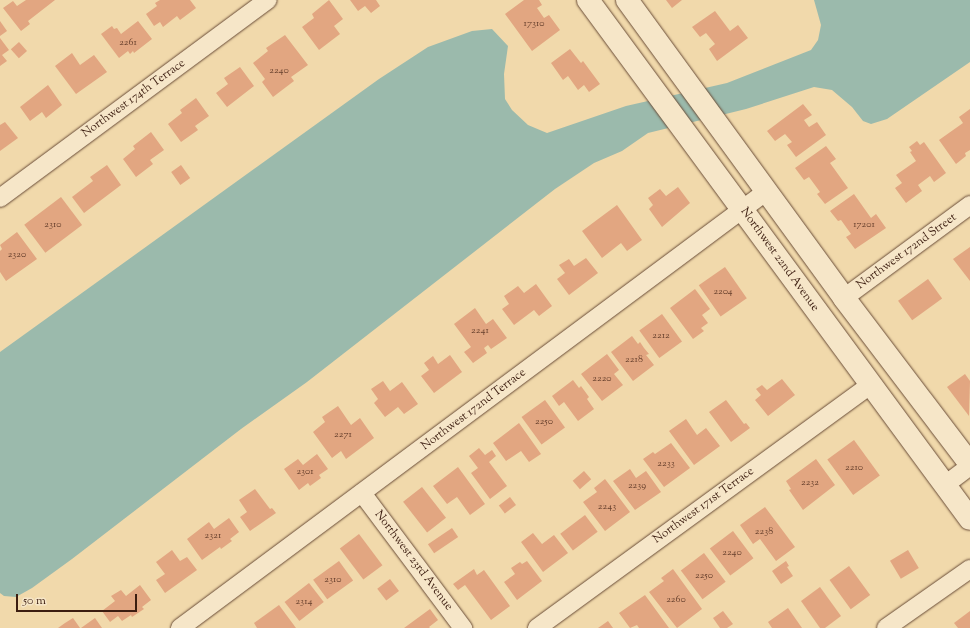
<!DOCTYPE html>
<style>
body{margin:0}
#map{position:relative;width:970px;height:628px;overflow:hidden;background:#f1d9ab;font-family:"Sorts Mill Goudy",serif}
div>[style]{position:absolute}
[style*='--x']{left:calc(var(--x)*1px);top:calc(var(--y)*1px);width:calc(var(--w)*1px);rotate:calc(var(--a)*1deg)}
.water>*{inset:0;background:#9bbaac}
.building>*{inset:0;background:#e2a681;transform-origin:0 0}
.roads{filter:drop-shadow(0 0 1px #694c37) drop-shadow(0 0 1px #694c37)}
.minor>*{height:18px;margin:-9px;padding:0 9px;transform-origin:9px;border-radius:9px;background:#f6e6c8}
.secondary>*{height:22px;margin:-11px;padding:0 11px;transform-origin:11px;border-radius:11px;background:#f6e6c8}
span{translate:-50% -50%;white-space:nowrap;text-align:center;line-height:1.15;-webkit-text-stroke:3px #f6e6c8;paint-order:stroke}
.number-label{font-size:10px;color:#663f2c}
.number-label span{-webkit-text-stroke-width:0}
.street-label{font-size:12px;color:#3c1d10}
.scale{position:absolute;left:16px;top:594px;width:121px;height:18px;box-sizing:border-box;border:2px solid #3c1d10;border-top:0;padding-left:5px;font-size:12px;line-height:14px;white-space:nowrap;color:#3c1d10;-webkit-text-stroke:3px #f6e6c8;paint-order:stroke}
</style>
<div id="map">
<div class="water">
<div style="clip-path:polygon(814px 0,970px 0,970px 62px,887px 119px,871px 124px,863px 121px,852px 107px,832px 90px,814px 87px,746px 109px,648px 133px,622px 151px,594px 163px,555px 189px,307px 382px,241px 429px,72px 559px,32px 588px,16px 597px,4px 596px,0 593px,0 352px,379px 79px,428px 47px,472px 31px,492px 29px,508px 46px,504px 74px,505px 99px,512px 110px,528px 125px,547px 133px,626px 106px,727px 83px,811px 50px,818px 40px,821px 25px)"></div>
</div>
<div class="building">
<div style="clip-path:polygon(26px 0,55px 0,28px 21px,30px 24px,21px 31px,3px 8px,13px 1px,17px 6px)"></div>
<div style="clip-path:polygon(160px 0,190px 0,196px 8px,180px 20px,177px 16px,163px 27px,160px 22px,154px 26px,146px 14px,157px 6px,155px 3px)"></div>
<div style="clip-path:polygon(329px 0,343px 19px,334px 26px,340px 34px,319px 50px,302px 27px,314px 18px,312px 14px)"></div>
<div style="clip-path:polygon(350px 0,376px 0,380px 6px,371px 13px,365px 6px,358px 11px)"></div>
<div style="clip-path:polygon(524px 0,539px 0,542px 5px,537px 8px,544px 18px,549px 15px,560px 30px,532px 51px,505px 14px)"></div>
<div style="clip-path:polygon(666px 0,682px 0,672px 8px)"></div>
<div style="clip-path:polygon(715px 11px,730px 31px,738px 25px,748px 38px,717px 61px,709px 49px,715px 44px,706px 33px,700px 37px,692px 27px)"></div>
<div style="clip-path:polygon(0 21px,7px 31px,0 36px)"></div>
<div style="clip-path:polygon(138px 21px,152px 39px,134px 53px,133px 51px,130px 54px,128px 51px,119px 58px,101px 34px,112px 26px,114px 29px,117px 28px,121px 34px)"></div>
<div style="clip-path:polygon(285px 35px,308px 65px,291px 77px,294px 81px,273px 97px,262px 82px,265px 79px,253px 63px,268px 51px,266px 48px)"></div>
<div style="clip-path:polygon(0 38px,9px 50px,2px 55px,7px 61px,0 66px)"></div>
<div style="left:19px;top:42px;width:12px;height:11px;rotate:48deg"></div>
<div style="clip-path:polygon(570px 49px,581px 63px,583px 61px,600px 84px,589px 92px,584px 85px,578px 90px,568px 76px,563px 80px,551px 63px)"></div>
<div style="clip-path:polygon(72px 53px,80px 65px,94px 55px,107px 72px,76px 94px,55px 66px)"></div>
<div style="clip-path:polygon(240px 67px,254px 86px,227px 107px,216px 93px,228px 84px,224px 78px)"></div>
<div style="clip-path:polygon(48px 85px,62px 105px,46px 118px,42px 112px,30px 121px,20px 107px)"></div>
<div style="clip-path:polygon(196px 98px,209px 116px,195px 126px,198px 130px,181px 142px,168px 124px,182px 113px,180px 110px)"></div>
<div style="clip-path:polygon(803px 104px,812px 115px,804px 120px,809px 127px,817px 122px,826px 135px,796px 157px,787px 145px,792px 142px,785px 134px,775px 141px,767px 131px)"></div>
<div style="clip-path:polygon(970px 109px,970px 150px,965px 153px,966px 156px,956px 164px,939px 140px,963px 123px,959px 117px)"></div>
<div style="clip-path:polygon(5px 122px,18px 138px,0 151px,0 125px)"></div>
<div style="clip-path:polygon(151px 132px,164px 150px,150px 160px,153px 164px,136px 177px,123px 159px,135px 149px,133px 146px)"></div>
<div style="clip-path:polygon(917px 141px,920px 145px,924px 142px,946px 173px,934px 182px,930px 176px,918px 185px,922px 191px,906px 203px,895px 188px,902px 183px,896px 175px,916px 161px,910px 152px,912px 151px,909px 147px)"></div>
<div style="clip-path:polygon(826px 146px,836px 159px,830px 163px,848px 188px,825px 204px,817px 194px,820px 192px,809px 177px,804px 180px,795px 168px)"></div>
<div style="clip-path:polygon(107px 165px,121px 185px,84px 213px,72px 197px,93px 181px,90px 177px)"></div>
<div style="left:181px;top:165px;width:16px;height:12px;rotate:55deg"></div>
<div style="clip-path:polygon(678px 187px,690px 203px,662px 227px,649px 209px,653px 205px,648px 198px,660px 189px,666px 196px)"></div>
<div style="clip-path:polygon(854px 194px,871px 218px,876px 214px,886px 228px,855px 249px,846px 237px,851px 234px,841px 220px,838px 221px,830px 211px)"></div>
<div style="left:61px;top:197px;width:35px;height:46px;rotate:53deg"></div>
<div style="clip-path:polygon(617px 205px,642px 240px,627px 251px,621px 243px,602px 258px,582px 231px)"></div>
<div style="clip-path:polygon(17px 232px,37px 259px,6px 281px,0 272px,0 251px,2px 249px,0 245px)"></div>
<div style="clip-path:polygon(970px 247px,970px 281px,953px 259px)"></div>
<div style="clip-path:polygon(586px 258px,598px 273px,569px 295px,557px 279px,565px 273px,559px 265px,569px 259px,574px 266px)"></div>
<div style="left:725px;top:267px;width:38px;height:32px;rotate:55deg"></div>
<div style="left:928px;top:279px;width:24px;height:37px;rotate:54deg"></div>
<div style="clip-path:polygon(536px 284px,552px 306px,539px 316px,534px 310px,514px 325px,502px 309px,509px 304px,504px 296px,518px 286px,524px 293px)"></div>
<div style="clip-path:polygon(695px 289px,710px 309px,702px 315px,708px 323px,701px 328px,704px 331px,693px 339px,670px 308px)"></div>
<div style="clip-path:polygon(475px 308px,486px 324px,493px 319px,507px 338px,491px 349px,488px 345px,484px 348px,487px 353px,473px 363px,464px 352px,471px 347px,454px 324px)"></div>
<div style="left:662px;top:314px;width:34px;height:28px;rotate:54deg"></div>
<div style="clip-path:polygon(632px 336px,638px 344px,640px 342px,644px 348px,649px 354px,646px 355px,654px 365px,633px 381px,611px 352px)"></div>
<div style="clip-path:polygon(607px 354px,619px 370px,614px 374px,623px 385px,602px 401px,581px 374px)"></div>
<div style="clip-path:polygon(450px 355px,462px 372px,434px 393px,421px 376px,429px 370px,424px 363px,433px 356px,438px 364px)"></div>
<div style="clip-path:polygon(965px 374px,970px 381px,969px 416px,947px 387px)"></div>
<div style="clip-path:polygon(782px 379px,795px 395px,768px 416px,755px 400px,761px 395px,756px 389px,762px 385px,767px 390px)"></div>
<div style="clip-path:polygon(573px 380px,579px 388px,581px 386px,589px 397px,587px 399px,594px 409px,578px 421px,564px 402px,559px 406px,552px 396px)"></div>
<div style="clip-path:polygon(383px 381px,390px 391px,402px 382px,418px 404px,404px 414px,398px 407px,385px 417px,374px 403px,378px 399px,371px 389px)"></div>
<div style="left:545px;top:400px;width:34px;height:29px;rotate:54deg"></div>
<div style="clip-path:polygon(726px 400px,744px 424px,746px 423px,750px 428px,731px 442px,709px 412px)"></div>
<div style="clip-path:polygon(338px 406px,351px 425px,360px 418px,374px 438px,346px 459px,341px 451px,332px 458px,313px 432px,325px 422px,322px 417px)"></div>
<div style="clip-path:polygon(686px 419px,697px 435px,706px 428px,720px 446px,694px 465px,669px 431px)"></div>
<div style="clip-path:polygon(519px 423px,541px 454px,529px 462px,521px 451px,506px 461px,493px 443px)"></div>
<div style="left:854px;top:440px;width:44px;height:33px;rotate:54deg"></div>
<div style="clip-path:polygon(671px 443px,690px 468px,664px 487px,643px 459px,653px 452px,655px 454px)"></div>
<div style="clip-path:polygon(479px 448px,485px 455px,492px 450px,496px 456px,489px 462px,507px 486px,490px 499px,471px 473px,478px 468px,469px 456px)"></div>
<div style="clip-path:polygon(317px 454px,328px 469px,319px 475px,321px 478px,310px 486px,308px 483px,299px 490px,284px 469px,298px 459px,303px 465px)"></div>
<div style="clip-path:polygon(816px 459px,835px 485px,803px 510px,789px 490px,791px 489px,786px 481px)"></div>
<div style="clip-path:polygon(458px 467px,485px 504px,470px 515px,457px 497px,447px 504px,433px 486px)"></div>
<div style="clip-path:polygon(630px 469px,636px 478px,646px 471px,661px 492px,635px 510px,613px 481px)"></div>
<div style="left:584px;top:471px;width:11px;height:15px;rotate:49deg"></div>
<div style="clip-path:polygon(605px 479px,630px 512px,605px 531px,583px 502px,597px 492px,594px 488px)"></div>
<div style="left:422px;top:487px;width:39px;height:24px;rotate:52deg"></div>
<div style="clip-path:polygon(255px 489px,270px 509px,272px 508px,276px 513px,250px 531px,240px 517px,247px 512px,239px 500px)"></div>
<div style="left:510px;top:497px;width:10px;height:14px;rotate:53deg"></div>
<div style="clip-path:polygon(765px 507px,795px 547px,776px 561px,760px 539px,753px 544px,740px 525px)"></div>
<div style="left:585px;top:515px;width:21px;height:31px;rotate:53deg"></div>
<div style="clip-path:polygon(229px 518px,239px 532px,230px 539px,232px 541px,221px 549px,220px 547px,202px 560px,187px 539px,209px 522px,214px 529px)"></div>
<div style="left:452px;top:528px;width:11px;height:29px;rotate:56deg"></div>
<div style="left:733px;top:531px;width:34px;height:29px;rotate:53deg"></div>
<div style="clip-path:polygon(533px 533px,542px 544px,554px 535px,568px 553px,543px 572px,521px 542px)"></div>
<div style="left:359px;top:534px;width:39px;height:24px;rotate:53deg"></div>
<div style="clip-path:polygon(172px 550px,180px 561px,187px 557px,197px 570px,165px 593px,156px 580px,165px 574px,156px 562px)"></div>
<div style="left:908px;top:550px;width:21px;height:21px;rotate:59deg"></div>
<div style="left:704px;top:553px;width:36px;height:29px;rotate:53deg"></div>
<div style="left:339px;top:561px;width:24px;height:32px;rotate:54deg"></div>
<div style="clip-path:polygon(527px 561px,542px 581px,517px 600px,504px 582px,515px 574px,511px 568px,520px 562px,522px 564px)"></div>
<div style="clip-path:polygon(786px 561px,789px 566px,787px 567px,793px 576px,781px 584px,772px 571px)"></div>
<div style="left:849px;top:566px;width:36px;height:24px;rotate:54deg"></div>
<div style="clip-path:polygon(474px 569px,477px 575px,484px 570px,510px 606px,491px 620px,465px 585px,458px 590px,453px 584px)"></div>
<div style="clip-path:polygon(673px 569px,702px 609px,677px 628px,649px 592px,664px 581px,661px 578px)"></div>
<div style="left:390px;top:579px;width:15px;height:16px;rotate:53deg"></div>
<div style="left:309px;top:583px;width:24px;height:31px;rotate:52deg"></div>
<div style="clip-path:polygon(140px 585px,151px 600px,142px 607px,144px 609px,132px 617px,131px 615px,122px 621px,118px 616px,110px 622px,102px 611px,115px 601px,111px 596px,121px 590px,126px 596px)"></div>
<div style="clip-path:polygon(820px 587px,841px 616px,825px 628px,820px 628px,801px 601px)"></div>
<div style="clip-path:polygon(645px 595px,669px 628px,639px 628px,637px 625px,630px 628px,619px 613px)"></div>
<div style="clip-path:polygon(279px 605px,296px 628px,257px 628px,254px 623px)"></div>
<div style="clip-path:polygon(788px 608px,802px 628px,772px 628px,768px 622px)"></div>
<div style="clip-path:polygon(430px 609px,438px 620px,429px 627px,430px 628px,404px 628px)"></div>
<div style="clip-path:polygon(723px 611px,733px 624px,727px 628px,720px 628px,713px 618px)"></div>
<div style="clip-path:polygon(970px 611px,970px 628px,958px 628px,954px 623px)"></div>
<div style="clip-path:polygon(73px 618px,80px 628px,58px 628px,65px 623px)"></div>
<div style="clip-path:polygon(95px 618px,102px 628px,81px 628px)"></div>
<div style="clip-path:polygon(608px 621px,613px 628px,598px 628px)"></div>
</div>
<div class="roads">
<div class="minor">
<div style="--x:0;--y:198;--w:333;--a:-36.5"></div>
<div style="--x:844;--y:298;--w:157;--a:-36.4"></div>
<div style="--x:945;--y:485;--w:31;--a:-37"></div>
<div style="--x:362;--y:493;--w:169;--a:53.2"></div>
<div style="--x:180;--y:628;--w:732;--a:-36.67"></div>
<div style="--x:537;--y:628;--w:412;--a:-36.1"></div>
<div style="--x:886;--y:628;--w:103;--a:-35.1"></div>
</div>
<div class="secondary">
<div style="--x:588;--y:0;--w:644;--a:53.65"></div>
<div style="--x:627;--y:0;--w:369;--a:53.9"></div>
<div style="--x:844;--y:298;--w:208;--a:52.8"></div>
</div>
</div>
<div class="number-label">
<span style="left:534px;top:24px">17310</span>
<span style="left:128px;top:43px">2261</span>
<span style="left:279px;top:71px">2240</span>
<span style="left:53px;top:225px">2310</span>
<span style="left:864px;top:225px">17201</span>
<span style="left:17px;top:255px">2320</span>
<span style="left:723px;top:292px">2204</span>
<span style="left:480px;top:331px">2241</span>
<span style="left:661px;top:336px">2212</span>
<span style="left:634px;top:360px">2218</span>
<span style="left:602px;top:379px">2220</span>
<span style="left:544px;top:422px">2250</span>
<span style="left:343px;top:435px">2271</span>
<span style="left:666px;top:464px">2233</span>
<span style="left:854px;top:468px">2210</span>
<span style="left:305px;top:472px">2301</span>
<span style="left:810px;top:483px">2232</span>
<span style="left:637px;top:486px">2239</span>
<span style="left:607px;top:507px">2243</span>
<span style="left:764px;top:532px">2238</span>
<span style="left:213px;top:536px">2321</span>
<span style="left:732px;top:553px">2240</span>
<span style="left:704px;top:576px">2250</span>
<span style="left:333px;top:580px">2310</span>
<span style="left:676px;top:600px">2260</span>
<span style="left:304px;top:602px">2314</span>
</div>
<div class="street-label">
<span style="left:134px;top:99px;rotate:-36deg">Northwest 174th Terrace</span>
<span style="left:907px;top:252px;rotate:-36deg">Northwest 172nd Street</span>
<span style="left:779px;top:260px;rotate:54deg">Northwest 22nd Avenue</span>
<span style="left:474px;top:410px;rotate:-37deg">Northwest 172nd Terrace</span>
<span style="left:704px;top:506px;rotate:-36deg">Northwest 171st Terrace</span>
<span style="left:413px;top:561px;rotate:53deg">Northwest 23rd Avenue</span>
</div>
<div class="scale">50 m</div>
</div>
